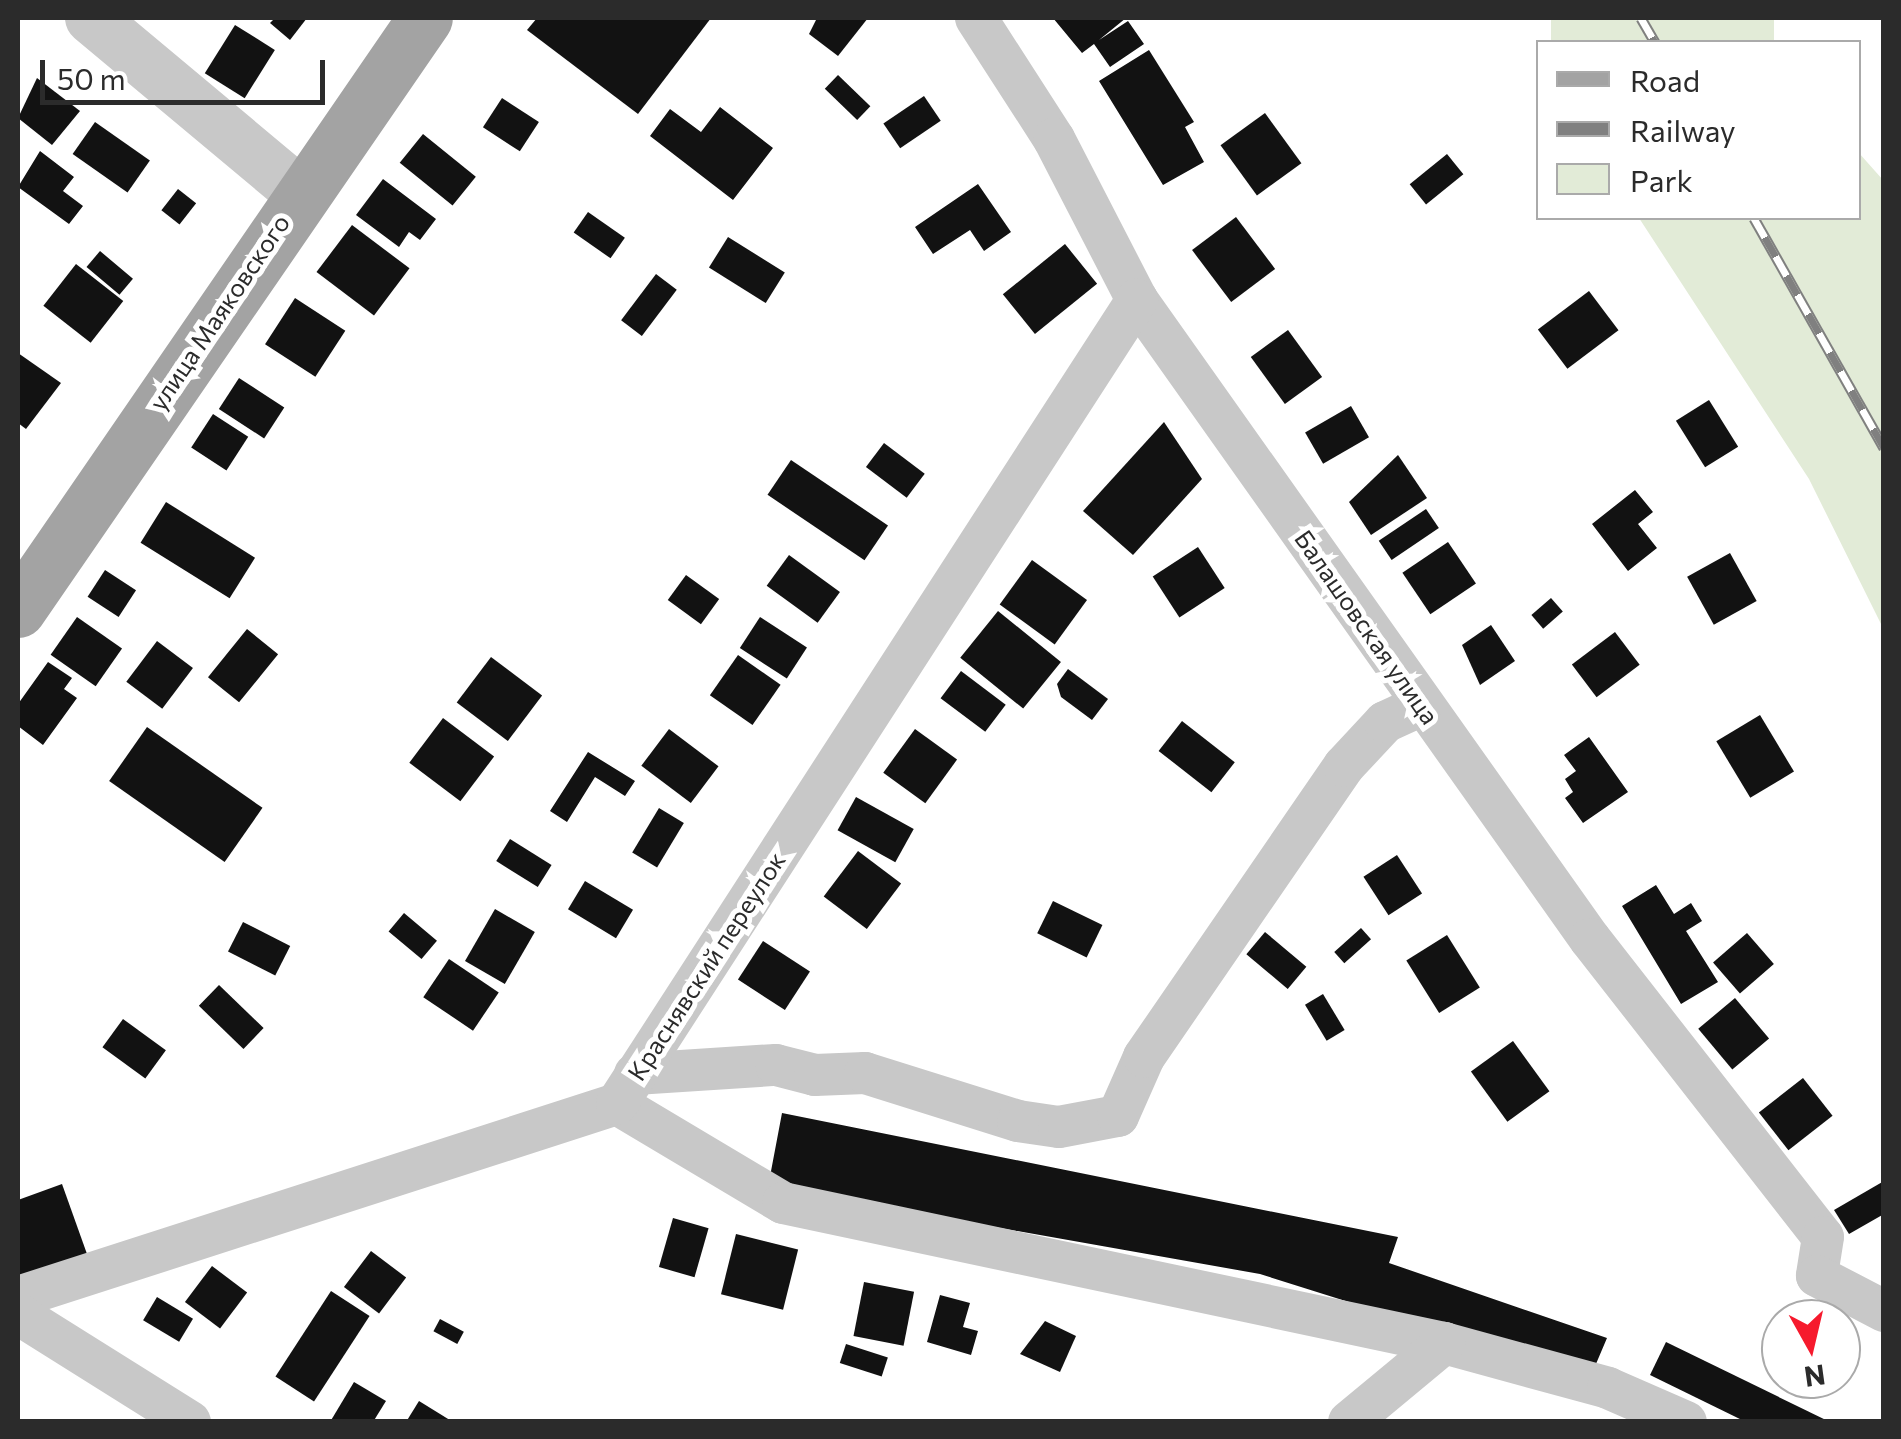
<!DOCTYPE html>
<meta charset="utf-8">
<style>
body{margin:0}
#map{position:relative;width:1901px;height:1439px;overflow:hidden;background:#fff;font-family:Commissioner,sans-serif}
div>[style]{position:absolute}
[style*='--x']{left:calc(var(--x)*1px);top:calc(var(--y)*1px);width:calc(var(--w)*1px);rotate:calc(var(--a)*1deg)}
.green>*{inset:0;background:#e2ebd7;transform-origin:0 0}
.building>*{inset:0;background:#121212;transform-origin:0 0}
.minor>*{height:42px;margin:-21px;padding:0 21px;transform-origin:21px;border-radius:21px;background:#c8c8c8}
.tertiary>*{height:52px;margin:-26px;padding:0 26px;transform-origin:26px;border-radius:26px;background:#c8c8c8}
.primary>*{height:55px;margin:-27.5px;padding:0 27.5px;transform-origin:27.5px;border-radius:27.5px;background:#a3a3a3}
.rail>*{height:11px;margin-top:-5.5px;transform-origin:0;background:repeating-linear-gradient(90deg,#fff 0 22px,#808080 0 44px);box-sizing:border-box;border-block:2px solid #808080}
span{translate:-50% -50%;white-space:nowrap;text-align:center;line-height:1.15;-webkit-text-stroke:10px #fff;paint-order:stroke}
.street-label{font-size:25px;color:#2b2b2b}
.frame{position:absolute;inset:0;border:20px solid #2b2b2b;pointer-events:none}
.legend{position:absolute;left:1536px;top:40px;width:325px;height:180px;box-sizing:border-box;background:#fff;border:2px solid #aaa;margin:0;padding:12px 18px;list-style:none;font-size:30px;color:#2b2b2b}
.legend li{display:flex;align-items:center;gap:20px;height:50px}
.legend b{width:50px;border:2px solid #aaa}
.north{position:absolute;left:1761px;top:1299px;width:100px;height:100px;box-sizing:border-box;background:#fff;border:2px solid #aaa;border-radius:50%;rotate:172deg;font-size:28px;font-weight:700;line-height:40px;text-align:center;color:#2b2b2b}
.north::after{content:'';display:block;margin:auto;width:35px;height:45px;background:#f61a2d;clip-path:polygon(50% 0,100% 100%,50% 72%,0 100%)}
.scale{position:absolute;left:40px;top:60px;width:285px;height:45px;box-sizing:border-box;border:5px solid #2b2b2b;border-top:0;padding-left:12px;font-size:30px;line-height:35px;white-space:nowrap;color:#2b2b2b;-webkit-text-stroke:8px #fff;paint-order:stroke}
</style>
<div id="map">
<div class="green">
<div style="left:1551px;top:18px;width:223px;height:24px"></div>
<div style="clip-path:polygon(1859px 153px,1883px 180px,1883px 628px,1809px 479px,1639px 218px,1858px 218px)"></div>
</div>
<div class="building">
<div style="clip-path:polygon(275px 18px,307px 18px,290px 40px,270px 23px)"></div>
<div style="clip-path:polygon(537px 18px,711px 18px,638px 114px,527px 30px)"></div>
<div style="clip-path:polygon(817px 18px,868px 18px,838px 56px,809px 34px)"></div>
<div style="clip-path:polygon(1053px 18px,1126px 18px,1099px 40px,1128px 21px,1144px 44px,1110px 67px,1094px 44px,1082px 53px)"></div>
<div style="left:235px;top:25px;width:47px;height:57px;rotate:32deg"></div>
<div style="clip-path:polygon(1149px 50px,1194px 122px,1185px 127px,1204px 162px,1163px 185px,1099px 81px)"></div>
<div style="left:838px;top:75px;width:45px;height:19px;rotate:44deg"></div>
<div style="clip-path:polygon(37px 78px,80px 111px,52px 145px,18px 118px)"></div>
<div style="left:924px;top:96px;width:30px;height:49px;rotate:56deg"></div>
<div style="left:502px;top:98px;width:44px;height:35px;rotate:33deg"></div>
<div style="clip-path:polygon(720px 107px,773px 148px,733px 200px,650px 136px,670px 109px,701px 132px)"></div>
<div style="left:1265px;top:113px;width:62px;height:55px;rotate:54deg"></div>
<div style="left:95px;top:122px;width:67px;height:39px;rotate:35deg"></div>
<div style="left:423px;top:134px;width:68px;height:37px;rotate:39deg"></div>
<div style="clip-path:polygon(40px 151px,74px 177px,63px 191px,83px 206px,69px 224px,18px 187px)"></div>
<div style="left:1447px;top:154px;width:26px;height:48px;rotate:51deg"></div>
<div style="clip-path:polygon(383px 179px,436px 219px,420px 240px,409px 232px,399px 247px,356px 215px)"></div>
<div style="clip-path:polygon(978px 184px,1011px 232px,984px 251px,970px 230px,933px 254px,915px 227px)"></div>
<div style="left:178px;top:189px;width:23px;height:27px;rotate:38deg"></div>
<div style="left:588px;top:212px;width:45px;height:25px;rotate:35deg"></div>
<div style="left:1236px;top:217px;width:65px;height:55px;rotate:53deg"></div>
<div style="left:352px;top:225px;width:72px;height:59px;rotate:37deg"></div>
<div style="left:728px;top:237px;width:67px;height:36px;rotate:32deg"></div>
<div style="left:1065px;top:244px;width:51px;height:80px;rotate:51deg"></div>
<div style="left:100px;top:251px;width:43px;height:21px;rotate:40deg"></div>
<div style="left:76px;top:264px;width:60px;height:53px;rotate:38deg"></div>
<div style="left:656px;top:274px;width:26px;height:58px;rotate:37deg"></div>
<div style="left:1589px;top:291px;width:49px;height:64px;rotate:53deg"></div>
<div style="left:295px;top:298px;width:60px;height:55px;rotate:33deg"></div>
<div style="left:1288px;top:330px;width:58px;height:46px;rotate:54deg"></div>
<div style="clip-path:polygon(18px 353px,61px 383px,26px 429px,18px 423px)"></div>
<div style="left:239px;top:378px;width:54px;height:37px;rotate:33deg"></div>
<div style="left:1709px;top:400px;width:55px;height:39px;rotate:58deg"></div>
<div style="left:1351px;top:406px;width:36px;height:53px;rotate:60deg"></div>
<div style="left:213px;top:414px;width:42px;height:40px;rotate:33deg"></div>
<div style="clip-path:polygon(1164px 422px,1202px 479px,1133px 555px,1083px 511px)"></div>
<div style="left:884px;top:443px;width:51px;height:30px;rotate:37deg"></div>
<div style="clip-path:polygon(1398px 455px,1427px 498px,1371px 535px,1349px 502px)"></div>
<div style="left:791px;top:460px;width:117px;height:42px;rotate:34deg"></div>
<div style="clip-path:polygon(1635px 490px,1653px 512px,1638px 524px,1657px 548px,1628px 571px,1592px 524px)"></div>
<div style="left:166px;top:502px;width:105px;height:48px;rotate:32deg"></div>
<div style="left:1426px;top:509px;width:23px;height:57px;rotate:56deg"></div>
<div style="left:1448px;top:542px;width:50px;height:55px;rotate:56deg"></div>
<div style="left:1198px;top:547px;width:49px;height:54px;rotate:57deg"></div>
<div style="left:1730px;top:553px;width:55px;height:49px;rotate:61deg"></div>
<div style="left:789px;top:555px;width:63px;height:38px;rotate:36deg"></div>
<div style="left:1032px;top:560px;width:68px;height:55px;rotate:36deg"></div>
<div style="left:105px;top:570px;width:37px;height:32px;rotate:33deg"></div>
<div style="left:686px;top:575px;width:41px;height:31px;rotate:36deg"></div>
<div style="left:1551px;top:598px;width:18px;height:26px;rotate:49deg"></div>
<div style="left:998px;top:611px;width:81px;height:60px;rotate:39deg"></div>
<div style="left:77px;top:617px;width:55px;height:46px;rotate:35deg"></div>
<div style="left:760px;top:617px;width:56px;height:37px;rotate:33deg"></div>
<div style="clip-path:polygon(1491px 625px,1515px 661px,1480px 685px,1462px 645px)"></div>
<div style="left:247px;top:629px;width:40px;height:62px;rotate:39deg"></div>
<div style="left:1615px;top:632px;width:41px;height:54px;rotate:53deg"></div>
<div style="left:157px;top:641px;width:45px;height:51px;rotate:37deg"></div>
<div style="left:738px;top:655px;width:52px;height:49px;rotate:35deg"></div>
<div style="left:491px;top:657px;width:64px;height:57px;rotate:37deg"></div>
<div style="clip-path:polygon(48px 662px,72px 678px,64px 689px,77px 698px,43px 745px,18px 726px,18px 704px)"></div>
<div style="clip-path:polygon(1068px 669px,1108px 699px,1092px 720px,1061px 697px,1057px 684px)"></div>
<div style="left:961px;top:671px;width:56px;height:34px;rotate:37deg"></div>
<div style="left:1760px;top:715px;width:66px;height:51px;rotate:59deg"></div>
<div style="left:443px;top:718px;width:64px;height:56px;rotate:37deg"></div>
<div style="left:1182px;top:721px;width:67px;height:38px;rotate:38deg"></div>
<div style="left:147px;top:727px;width:141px;height:66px;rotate:35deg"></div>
<div style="left:669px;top:729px;width:62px;height:46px;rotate:37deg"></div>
<div style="left:915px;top:729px;width:52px;height:54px;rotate:36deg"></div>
<div style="clip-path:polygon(1589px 737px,1628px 792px,1583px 823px,1565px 798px,1573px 792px,1565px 779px,1576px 771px,1564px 755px)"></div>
<div style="clip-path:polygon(588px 752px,635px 781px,625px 796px,595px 777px,567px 822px,550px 811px)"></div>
<div style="left:856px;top:797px;width:66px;height:38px;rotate:29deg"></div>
<div style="left:659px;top:808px;width:29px;height:52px;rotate:31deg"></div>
<div style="left:510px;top:839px;width:49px;height:26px;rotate:32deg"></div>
<div style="left:858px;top:851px;width:54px;height:57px;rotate:37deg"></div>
<div style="left:1397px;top:855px;width:46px;height:40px;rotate:57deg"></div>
<div style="left:585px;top:881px;width:56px;height:33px;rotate:31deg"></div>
<div style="clip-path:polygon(1656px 885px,1674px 914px,1691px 903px,1702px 921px,1686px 931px,1718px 982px,1681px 1004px,1622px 906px)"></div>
<div style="left:1053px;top:901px;width:55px;height:36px;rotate:26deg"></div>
<div style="left:495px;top:909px;width:46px;height:60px;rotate:30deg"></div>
<div style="left:404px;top:913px;width:43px;height:24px;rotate:40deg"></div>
<div style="left:243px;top:922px;width:53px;height:33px;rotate:27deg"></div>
<div style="left:1361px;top:928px;width:15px;height:36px;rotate:48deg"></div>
<div style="left:1265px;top:932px;width:54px;height:29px;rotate:40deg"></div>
<div style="left:1747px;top:933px;width:41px;height:45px;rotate:49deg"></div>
<div style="left:1447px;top:935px;width:62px;height:48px;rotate:58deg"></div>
<div style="left:763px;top:941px;width:56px;height:46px;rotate:33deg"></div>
<div style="left:449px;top:959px;width:60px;height:46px;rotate:34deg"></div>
<div style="left:219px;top:985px;width:62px;height:29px;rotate:44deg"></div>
<div style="left:1323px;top:994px;width:42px;height:21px;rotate:59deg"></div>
<div style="left:1735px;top:998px;width:53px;height:48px;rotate:50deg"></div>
<div style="left:123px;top:1019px;width:53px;height:35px;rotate:36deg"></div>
<div style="left:1513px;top:1041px;width:62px;height:52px;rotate:54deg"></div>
<div style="left:1803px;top:1078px;width:48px;height:56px;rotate:52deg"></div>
<div style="clip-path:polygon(782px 1113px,1398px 1237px,1389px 1263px,1607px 1338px,1590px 1378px,1260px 1274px,768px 1187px)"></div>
<div style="clip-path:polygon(1884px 1181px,1884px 1214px,1849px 1234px,1834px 1210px)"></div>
<div style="clip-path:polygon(62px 1184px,87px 1254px,18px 1278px,18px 1200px)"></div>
<div style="left:673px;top:1218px;width:37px;height:51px;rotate:16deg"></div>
<div style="left:736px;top:1234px;width:64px;height:62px;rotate:14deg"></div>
<div style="left:371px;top:1251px;width:44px;height:45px;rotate:37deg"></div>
<div style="left:212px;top:1266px;width:44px;height:45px;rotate:37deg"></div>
<div style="left:864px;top:1282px;width:51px;height:55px;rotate:11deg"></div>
<div style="left:331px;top:1291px;width:46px;height:102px;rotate:33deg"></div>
<div style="clip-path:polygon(940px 1295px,970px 1303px,963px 1327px,978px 1331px,971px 1355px,927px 1342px)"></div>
<div style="left:157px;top:1297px;width:42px;height:27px;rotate:31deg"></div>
<div style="left:440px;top:1319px;width:27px;height:14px;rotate:28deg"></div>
<div style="clip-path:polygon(1045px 1321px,1076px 1336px,1060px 1372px,1020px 1354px)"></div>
<div style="clip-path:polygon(1666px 1342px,1830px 1422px,1746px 1422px,1650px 1375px)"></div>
<div style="left:846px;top:1344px;width:44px;height:20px;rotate:18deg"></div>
<div style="clip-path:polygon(354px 1382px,386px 1401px,373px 1422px,330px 1422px)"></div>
<div style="clip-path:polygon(419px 1401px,453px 1422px,406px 1422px)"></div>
</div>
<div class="minor">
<div style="--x:976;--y:18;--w:144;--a:57.2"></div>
<div style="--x:1054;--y:139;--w:181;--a:62.7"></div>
<div style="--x:1137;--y:300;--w:783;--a:54.67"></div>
<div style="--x:1590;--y:939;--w:378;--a:52"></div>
<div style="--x:1823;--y:1237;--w:39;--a:99"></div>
<div style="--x:1817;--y:1276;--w:76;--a:27.6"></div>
<div style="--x:635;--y:1074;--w:141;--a:-3.7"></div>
<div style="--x:776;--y:1065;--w:40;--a:14.4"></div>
<div style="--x:815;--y:1075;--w:50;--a:-2.3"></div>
<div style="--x:865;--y:1073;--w:160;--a:17.4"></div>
<div style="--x:1018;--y:1121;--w:41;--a:8.3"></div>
<div style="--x:1059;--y:1127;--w:60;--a:-10.6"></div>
<div style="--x:1118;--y:1116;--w:64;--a:-66.2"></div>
<div style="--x:1144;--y:1057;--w:353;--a:-55.5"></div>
<div style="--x:1344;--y:766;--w:60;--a:-47"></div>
<div style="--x:1385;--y:722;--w:41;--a:-24.7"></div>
<div style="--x:617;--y:1104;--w:193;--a:30.8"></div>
<div style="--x:783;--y:1203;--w:676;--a:11.96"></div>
<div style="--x:1444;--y:1343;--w:170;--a:15.3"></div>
<div style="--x:1608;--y:1388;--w:85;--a:23.6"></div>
<div style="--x:18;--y:1297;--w:629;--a:-17.86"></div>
<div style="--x:617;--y:1104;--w:958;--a:-57.11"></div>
<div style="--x:18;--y:1314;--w:203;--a:32.1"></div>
<div style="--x:1349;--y:1422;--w:124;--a:-39.7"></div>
</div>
<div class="tertiary">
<div style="--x:91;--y:18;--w:273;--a:39.9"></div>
</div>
<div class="primary">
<div style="--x:18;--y:610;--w:718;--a:-55.49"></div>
</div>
<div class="rail">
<div style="--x:1641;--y:18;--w:28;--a:60"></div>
<div style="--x:1754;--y:218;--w:264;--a:60.5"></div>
</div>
<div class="street-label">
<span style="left:219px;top:312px;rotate:-56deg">улица Маяковского</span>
<span style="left:1367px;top:627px;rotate:55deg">Балашовская улица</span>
<span style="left:706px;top:966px;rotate:-57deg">Краснявский переулок</span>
</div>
<div class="frame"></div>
<ul class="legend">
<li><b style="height:12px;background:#a3a3a3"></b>Road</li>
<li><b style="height:12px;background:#808080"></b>Railway</li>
<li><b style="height:28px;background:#e2ebd7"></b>Park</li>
</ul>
<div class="north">N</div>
<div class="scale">50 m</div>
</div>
